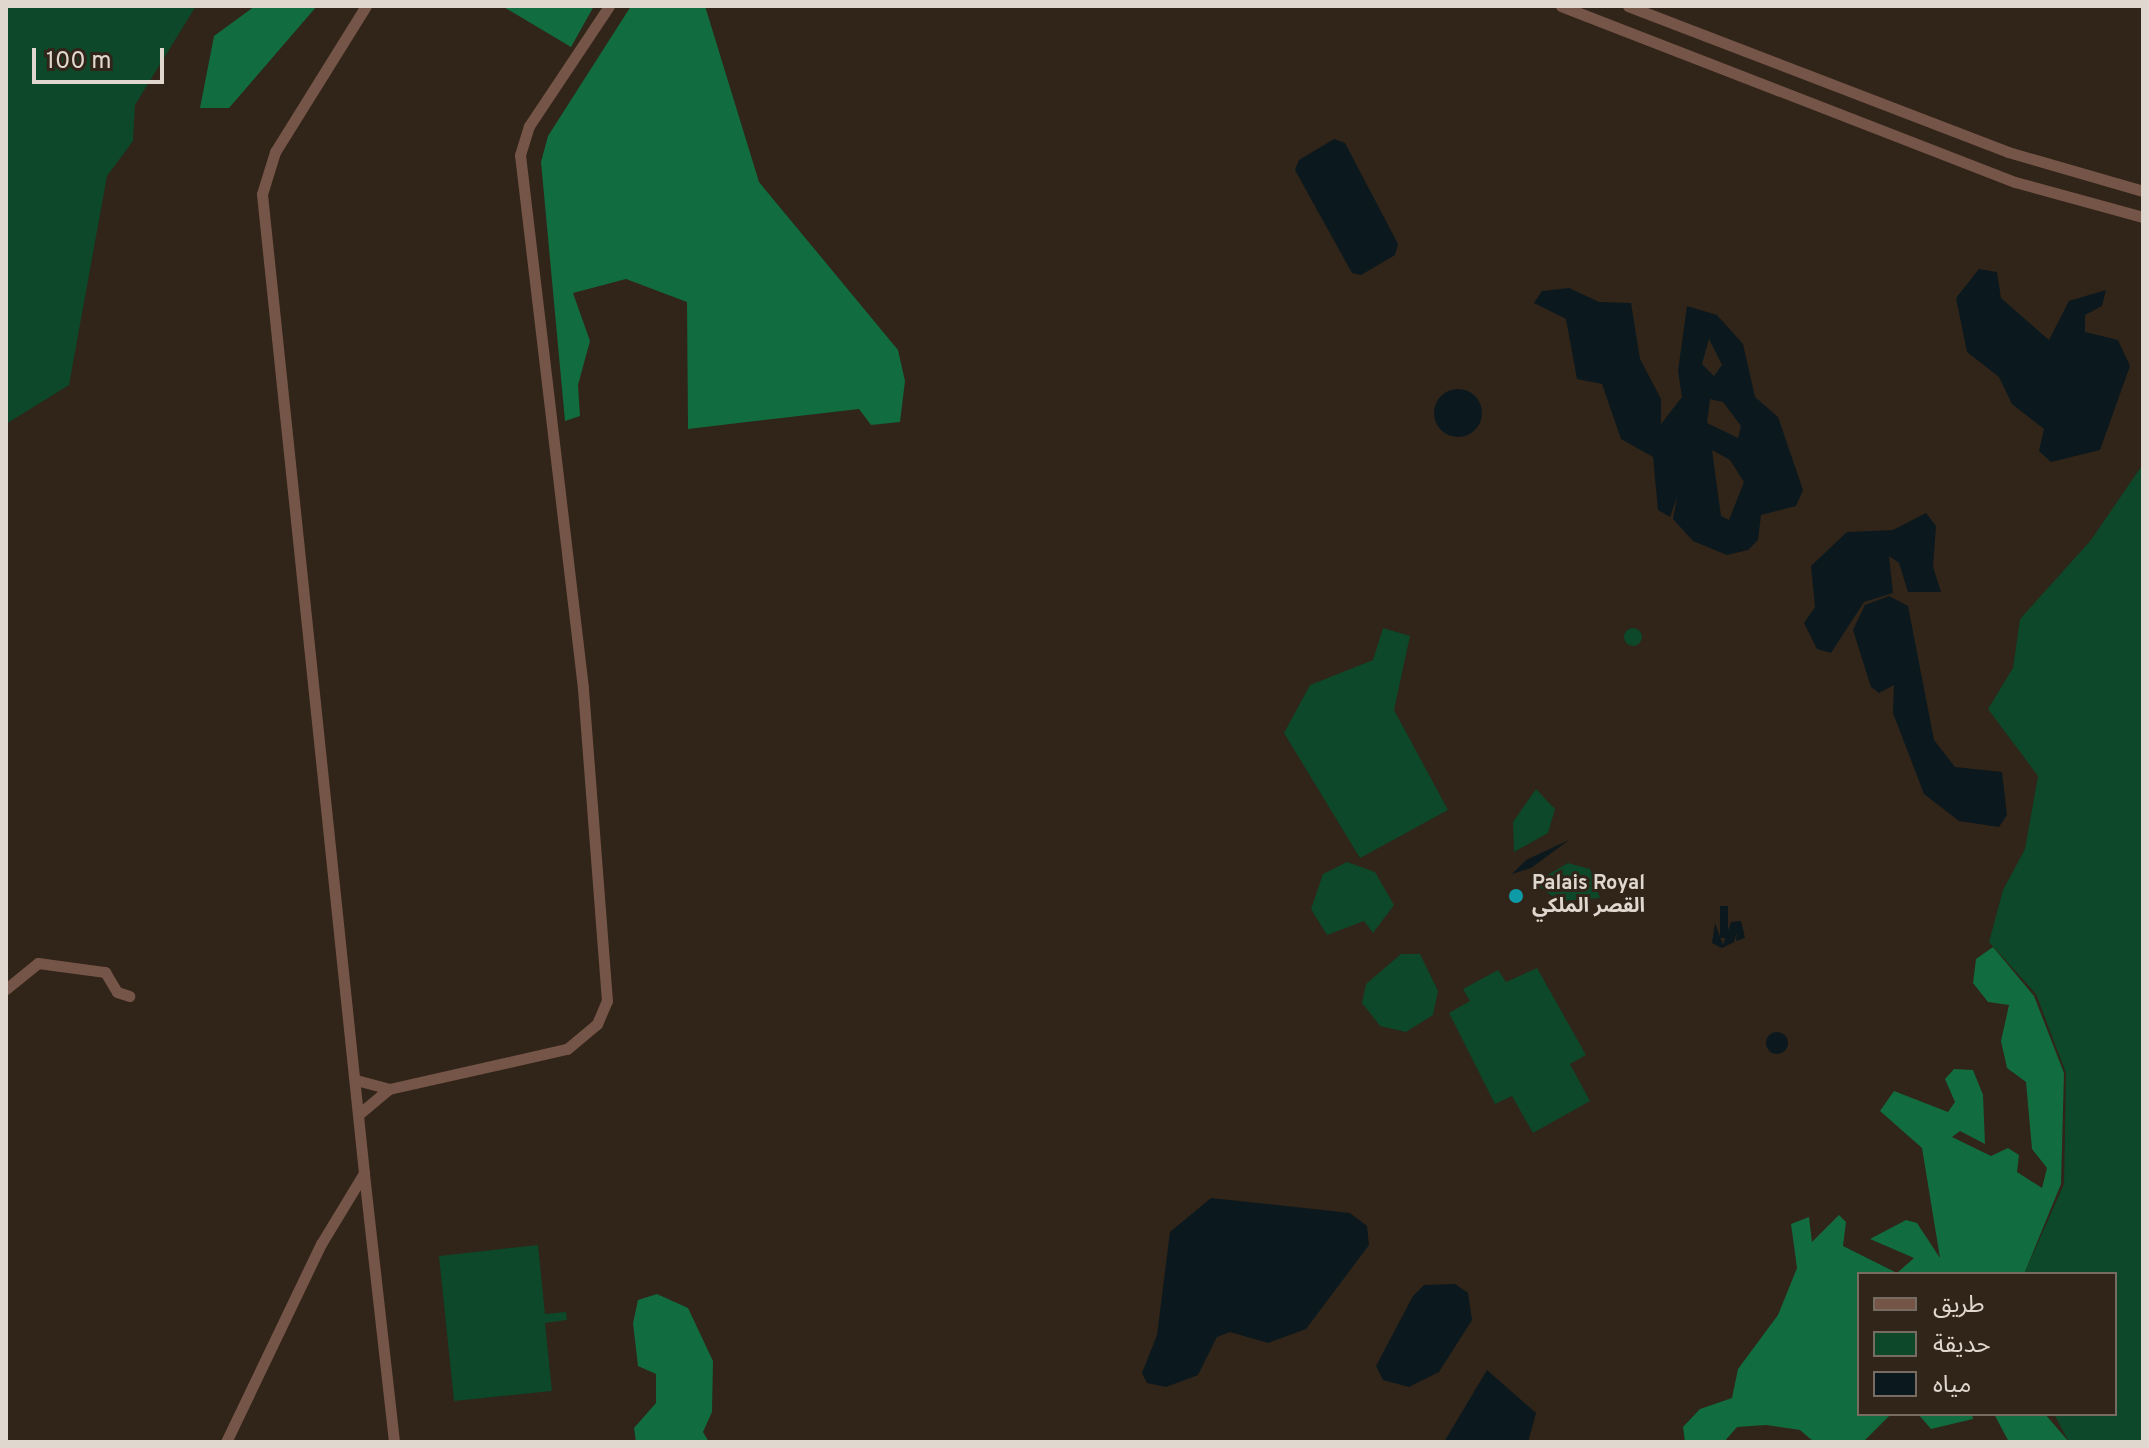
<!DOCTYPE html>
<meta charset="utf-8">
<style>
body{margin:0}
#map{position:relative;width:2149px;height:1448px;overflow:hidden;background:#312418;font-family:Overpass,"Noto Sans Arabic",sans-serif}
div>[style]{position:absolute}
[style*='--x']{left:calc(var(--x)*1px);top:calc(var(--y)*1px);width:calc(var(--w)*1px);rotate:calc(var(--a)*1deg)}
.green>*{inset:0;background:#0c4829}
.round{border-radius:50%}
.forest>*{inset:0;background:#116c3f}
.water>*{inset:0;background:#0b191e;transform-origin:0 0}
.minor>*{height:11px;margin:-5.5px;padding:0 5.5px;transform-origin:5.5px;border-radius:5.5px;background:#765549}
.dots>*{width:22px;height:22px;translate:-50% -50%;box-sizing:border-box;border:4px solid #312418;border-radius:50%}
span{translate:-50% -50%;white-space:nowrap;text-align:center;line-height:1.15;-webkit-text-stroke:6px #312418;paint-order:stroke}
.poi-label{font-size:20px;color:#e0d7cf;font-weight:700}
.left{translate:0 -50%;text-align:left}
.frame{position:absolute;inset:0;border:8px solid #e0d7cf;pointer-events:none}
.legend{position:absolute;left:1857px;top:1272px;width:260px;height:144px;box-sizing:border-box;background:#312418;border:2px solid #776c61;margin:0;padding:10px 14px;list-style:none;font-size:24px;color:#e0d7cf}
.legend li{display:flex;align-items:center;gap:16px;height:40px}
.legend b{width:40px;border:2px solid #776c61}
.scale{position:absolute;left:32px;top:48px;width:132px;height:36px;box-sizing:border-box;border:4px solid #e0d7cf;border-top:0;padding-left:10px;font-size:24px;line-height:28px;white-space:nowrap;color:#e0d7cf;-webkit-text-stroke:6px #312418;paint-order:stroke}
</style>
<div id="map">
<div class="green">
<div style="clip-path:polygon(6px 6px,196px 6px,135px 105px,133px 141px,107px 176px,69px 385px,6px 424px)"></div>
<div style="clip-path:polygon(2143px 464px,2143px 1442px,2069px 1442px,2054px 1414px,2115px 1414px,2115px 1274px,2024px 1274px,2064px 1184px,2066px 1073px,2036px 994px,1989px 942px,2003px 890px,2025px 849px,2038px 776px,1988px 709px,2013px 668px,2020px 619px,2091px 540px)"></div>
<div style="clip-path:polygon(1383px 628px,1410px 636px,1394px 710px,1448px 810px,1360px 858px,1284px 733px,1310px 685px,1373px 660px)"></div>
<div class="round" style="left:1624px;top:628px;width:18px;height:18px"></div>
<div style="clip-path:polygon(1536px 789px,1555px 809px,1548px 833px,1514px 852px,1513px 822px)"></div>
<div style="clip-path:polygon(1347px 862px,1375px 872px,1394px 905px,1373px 933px,1364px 921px,1327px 935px,1311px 909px,1323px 874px)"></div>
<div style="clip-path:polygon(1568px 863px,1590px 869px,1600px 898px,1559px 901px,1534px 883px)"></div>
<div style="clip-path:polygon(1401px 954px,1420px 954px,1438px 991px,1433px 1015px,1406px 1032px,1380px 1026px,1362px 1003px,1366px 984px)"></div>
<div style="clip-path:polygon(1537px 968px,1586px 1055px,1570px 1064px,1590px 1101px,1533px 1133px,1512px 1096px,1495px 1104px,1449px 1013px,1470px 1001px,1463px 989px,1498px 970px,1506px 982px)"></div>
<div style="clip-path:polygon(538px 1245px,545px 1314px,566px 1312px,567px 1320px,545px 1323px,552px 1391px,454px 1401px,439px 1256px)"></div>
</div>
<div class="forest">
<div style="clip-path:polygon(255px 6px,317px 6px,229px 108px,200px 108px,214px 36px)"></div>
<div style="clip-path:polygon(502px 6px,594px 6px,571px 47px)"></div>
<div style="clip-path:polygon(631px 6px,705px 6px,759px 182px,898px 350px,905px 381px,900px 422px,871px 425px,859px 409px,688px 429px,687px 302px,626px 279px,573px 293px,590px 341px,578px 385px,580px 416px,565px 421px,541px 162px,548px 136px)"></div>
<div style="clip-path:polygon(1993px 947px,2034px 996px,2064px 1073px,2061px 1184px,2024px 1274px,1859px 1274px,1859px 1414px,1891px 1414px,1863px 1442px,1814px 1442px,1800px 1430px,1766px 1425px,1737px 1427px,1724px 1442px,1685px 1442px,1683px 1427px,1700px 1409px,1732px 1398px,1738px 1369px,1778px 1315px,1797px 1268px,1791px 1224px,1809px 1217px,1812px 1242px,1839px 1215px,1846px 1222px,1843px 1246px,1897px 1273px,1914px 1258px,1870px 1239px,1906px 1220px,1917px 1223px,1940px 1258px,1922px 1148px,1880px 1111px,1894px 1091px,1948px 1112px,1955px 1102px,1945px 1079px,1954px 1069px,1973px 1070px,1983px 1095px,1985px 1144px,1960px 1131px,1952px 1137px,1991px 1156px,2008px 1148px,2019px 1155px,2017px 1172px,2042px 1188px,2047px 1168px,2032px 1149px,2026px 1082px,2007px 1068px,2001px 1041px,2009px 1005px,1988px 1002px,1973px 983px,1976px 959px)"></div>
<div style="clip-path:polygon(657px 1294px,688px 1308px,713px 1361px,712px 1412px,703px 1432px,709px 1442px,636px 1442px,634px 1428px,656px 1403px,656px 1374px,638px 1366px,633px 1323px,638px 1300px)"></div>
<div style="clip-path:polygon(1918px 1414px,1972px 1414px,1973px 1419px,1931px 1429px)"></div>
<div style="clip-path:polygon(1994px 1414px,2045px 1414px,2069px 1442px,2009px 1442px)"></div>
</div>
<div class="water">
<div style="clip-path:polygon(1334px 139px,1345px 143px,1398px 244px,1395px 255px,1361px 275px,1352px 273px,1295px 170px,1299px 160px)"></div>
<div style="clip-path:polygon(1979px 269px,1997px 272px,2001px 298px,2049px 340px,2069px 301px,2106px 290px,2102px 306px,2085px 315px,2085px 332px,2118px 340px,2130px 366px,2100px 450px,2051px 462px,2039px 451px,2044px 429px,2012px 404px,1999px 377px,1967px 352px,1956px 298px)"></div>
<div style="clip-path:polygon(evenodd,1569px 288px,1599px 302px,1631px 303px,1640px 359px,1661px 399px,1661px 424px,1682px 397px,1678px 371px,1687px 306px,1717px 315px,1743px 344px,1755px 397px,1778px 417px,1803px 490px,1796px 506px,1761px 515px,1758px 540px,1748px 550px,1727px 555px,1693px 541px,1673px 519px,1677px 497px,1670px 517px,1658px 510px,1653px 457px,1621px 439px,1602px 384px,1577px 379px,1566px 319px,1534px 303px,1542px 291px,1569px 288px,1709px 339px,1722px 365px,1714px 376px,1702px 364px,1709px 339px,1569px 288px,1710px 399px,1723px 402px,1741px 426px,1738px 438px,1707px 423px,1710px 399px,1569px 288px,1712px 450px,1730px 460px,1744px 482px,1729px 520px,1721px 516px,1712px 450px)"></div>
<div class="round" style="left:1434px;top:389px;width:48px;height:48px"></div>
<div style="clip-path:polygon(1926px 513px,1936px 526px,1933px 567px,1941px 592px,1908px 592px,1899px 563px,1889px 556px,1893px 593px,1864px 602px,1831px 653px,1817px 649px,1804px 623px,1815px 607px,1811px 566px,1847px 532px,1893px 530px)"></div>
<div style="clip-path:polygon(1889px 596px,1908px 606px,1934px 740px,1955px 767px,2002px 772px,2007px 815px,1999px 827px,1959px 821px,1924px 794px,1893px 713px,1894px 685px,1879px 693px,1871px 687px,1853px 630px,1865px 605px)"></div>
<div style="clip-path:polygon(1569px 840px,1531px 868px,1512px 874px,1526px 860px)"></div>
<div style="left:1720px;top:906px;width:8px;height:32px"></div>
<div style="clip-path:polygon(1741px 921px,1745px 938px,1736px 941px,1737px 932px,1734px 942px,1722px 948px,1712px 943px,1715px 923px,1723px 945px,1731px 922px)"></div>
<div class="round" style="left:1766px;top:1032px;width:22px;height:22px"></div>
<div style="clip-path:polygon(1211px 1198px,1350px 1213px,1367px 1226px,1369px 1245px,1306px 1329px,1268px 1343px,1230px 1332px,1217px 1337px,1198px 1375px,1166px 1387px,1147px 1383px,1142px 1373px,1157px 1335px,1170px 1232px)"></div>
<div style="clip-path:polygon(1455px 1284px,1468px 1293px,1472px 1320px,1439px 1372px,1409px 1387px,1383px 1380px,1376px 1366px,1413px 1296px,1424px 1285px)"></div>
<div style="clip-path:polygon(1487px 1370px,1536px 1413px,1528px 1442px,1444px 1442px)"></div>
</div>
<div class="minor">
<div style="--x:1561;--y:6;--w:487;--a:21.2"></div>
<div style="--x:2015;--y:182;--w:133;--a:15.3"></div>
<div style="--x:1628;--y:6;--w:407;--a:21"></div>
<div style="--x:2008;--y:152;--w:141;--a:16.1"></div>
<div style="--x:6;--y:989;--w:41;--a:-39.1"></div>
<div style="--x:38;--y:963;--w:68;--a:7.7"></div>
<div style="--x:105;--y:972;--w:23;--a:59"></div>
<div style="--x:117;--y:992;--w:13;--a:18"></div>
<div style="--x:356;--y:1080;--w:34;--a:15"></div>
<div style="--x:359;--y:1114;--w:39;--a:-40"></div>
<div style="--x:389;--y:1089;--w:182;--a:-12.7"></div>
<div style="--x:567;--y:1049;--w:39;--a:-40"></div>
<div style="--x:597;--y:1024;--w:25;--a:-67"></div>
<div style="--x:607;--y:1001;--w:314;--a:-94.4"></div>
<div style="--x:583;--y:688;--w:537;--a:-96.74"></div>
<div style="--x:520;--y:155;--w:30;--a:-73"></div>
<div style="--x:529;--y:126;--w:144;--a:-56.3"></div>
<div style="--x:364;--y:1174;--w:270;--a:83.6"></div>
<div style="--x:226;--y:1442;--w:220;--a:-64.4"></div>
<div style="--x:321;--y:1244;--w:83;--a:-58.8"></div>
<div style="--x:364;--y:1173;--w:984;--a:-95.95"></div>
<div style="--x:262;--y:194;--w:44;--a:-72.8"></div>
<div style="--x:275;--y:152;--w:172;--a:-58.1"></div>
</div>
<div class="dots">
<div style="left:1516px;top:896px;background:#0f9aa8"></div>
</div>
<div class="poi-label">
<span class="left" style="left:1532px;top:896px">Palais Royal<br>القصر الملكي</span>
</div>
<div class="frame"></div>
<ul class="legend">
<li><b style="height:10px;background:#765549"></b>طريق</li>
<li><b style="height:22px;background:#0c4829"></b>حديقة</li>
<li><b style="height:22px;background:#0b191e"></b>مياه</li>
</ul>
<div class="scale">100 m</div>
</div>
